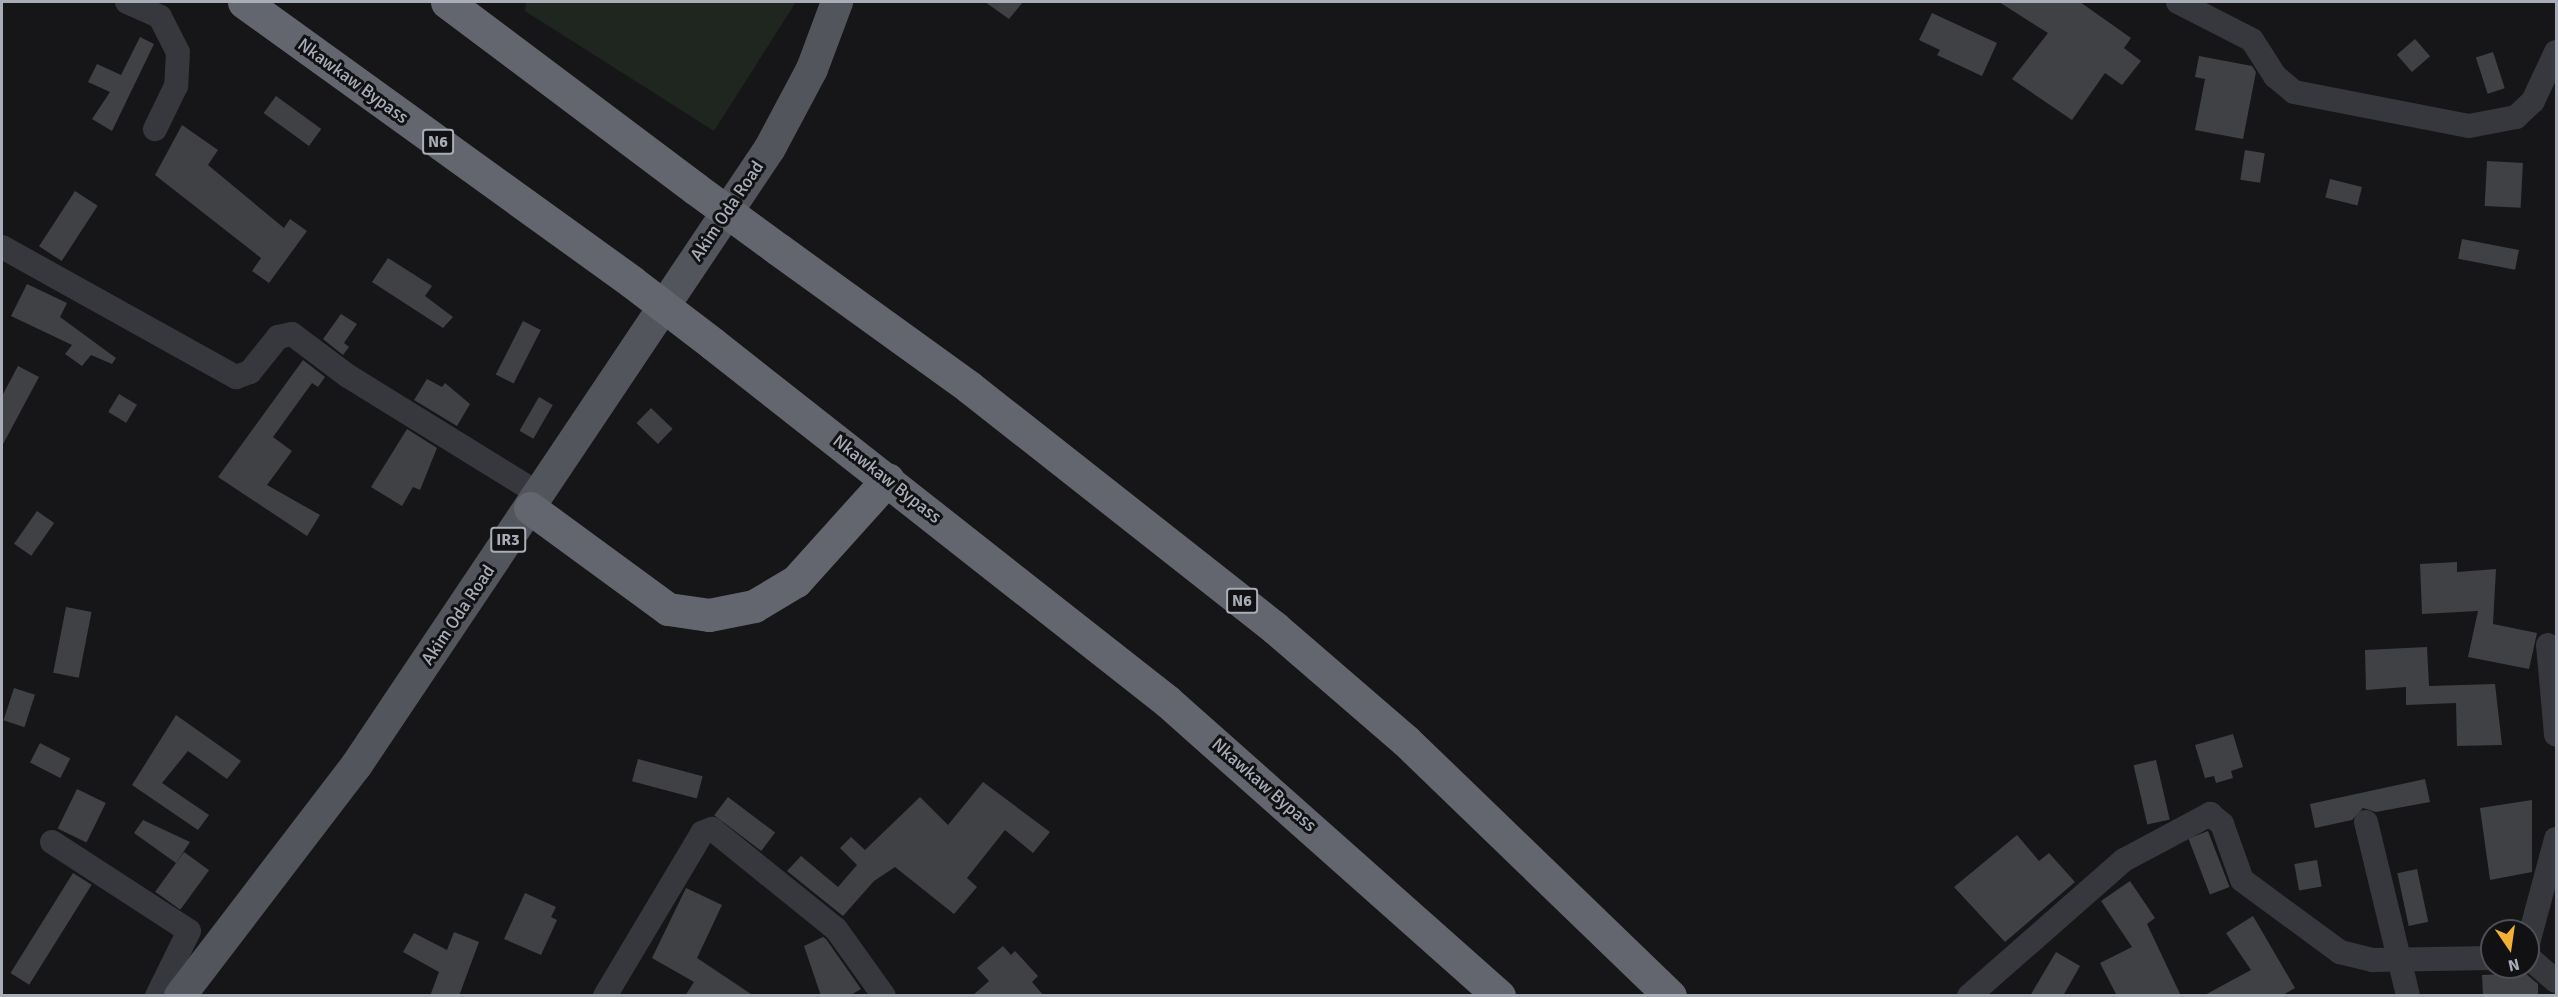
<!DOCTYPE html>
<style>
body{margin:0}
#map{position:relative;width:2558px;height:997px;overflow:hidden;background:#161618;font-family:Signika,sans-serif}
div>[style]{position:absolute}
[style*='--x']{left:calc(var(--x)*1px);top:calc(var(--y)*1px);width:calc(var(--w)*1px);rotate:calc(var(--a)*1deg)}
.green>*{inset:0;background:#1e261f}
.building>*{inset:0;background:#404145;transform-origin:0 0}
.minor>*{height:24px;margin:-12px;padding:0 12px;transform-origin:12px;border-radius:12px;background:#37383d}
.major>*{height:32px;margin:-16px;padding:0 16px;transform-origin:16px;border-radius:16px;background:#53555c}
.highway>*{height:33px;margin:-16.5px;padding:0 16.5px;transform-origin:16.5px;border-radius:16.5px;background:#63666e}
.highway-bridge>*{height:33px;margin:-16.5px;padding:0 16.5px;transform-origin:16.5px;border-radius:16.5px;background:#63666e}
span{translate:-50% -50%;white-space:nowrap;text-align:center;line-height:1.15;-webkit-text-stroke:6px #111113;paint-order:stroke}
.shield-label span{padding:2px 4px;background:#111113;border:2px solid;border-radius:4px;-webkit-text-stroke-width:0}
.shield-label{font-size:16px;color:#a8adb8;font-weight:700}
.street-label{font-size:18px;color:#a8adb8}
.frame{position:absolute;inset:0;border:3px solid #a8adb8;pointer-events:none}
.north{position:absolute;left:2480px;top:919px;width:60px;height:60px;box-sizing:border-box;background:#111113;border:2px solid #4d4f55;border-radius:50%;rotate:167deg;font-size:16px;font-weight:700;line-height:24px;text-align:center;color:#a8adb8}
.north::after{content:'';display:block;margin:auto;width:21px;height:27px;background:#f2b134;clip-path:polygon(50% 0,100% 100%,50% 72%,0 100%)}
</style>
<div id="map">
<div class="green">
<div style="clip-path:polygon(526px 2px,796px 2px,714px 131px,525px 11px)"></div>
</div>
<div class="building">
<div style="clip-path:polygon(985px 2px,1023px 2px,1009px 19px)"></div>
<div style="clip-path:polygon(1999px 2px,2080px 2px,2131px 38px,2124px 48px,2141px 61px,2122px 85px,2105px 73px,2072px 120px,2012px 79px,2048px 33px)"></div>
<div style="clip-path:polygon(1932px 13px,1997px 43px,1982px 76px,1937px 55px,1940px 50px,1919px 40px)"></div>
<div style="clip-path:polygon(140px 37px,154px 44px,112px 131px,92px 119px,110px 92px,88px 82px,97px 64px,121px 75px)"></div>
<div style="left:2415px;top:39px;width:23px;height:24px;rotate:49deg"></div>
<div style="left:2493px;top:52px;width:38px;height:18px;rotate:72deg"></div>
<div style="clip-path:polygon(2199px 56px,2252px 66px,2256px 72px,2243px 139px,2195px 130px,2205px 79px,2195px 77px)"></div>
<div style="left:276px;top:96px;width:56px;height:21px;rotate:36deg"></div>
<div style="clip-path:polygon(182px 125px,218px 150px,208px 165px,284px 228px,290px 219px,307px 231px,269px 283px,252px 271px,261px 258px,155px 175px)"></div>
<div style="left:2245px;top:150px;width:20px;height:30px;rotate:9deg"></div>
<div style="left:2487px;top:161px;width:36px;height:45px;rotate:3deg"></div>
<div style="left:2330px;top:179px;width:33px;height:19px;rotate:14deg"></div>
<div style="left:75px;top:191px;width:27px;height:66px;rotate:33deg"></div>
<div style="left:2462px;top:239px;width:58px;height:20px;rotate:11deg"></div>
<div style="clip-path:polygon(388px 258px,432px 286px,425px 296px,453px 317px,443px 328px,372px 282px)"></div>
<div style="clip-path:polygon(27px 284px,67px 303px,60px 317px,116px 358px,112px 364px,91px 355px,82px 366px,65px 354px,72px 345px,11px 316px)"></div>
<div style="clip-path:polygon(341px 314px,357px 324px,344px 343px,349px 347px,343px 355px,323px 339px)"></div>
<div style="left:523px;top:321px;width:20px;height:60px;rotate:27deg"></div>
<div style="clip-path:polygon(303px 360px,325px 377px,318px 387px,312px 383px,273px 437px,292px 451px,267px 485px,320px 515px,307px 536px,218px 477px)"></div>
<div style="clip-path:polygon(18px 366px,39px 377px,2px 446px,2px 396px)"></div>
<div style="clip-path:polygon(427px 379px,442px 387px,445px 383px,470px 404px,457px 426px,414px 400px)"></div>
<div style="left:119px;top:394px;width:21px;height:21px;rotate:31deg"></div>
<div style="left:539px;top:397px;width:16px;height:39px;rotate:30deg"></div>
<div style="left:651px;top:408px;width:30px;height:21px;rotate:44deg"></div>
<div style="clip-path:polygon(407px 429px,437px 448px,420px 490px,413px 487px,402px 506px,371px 487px)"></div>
<div style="left:37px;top:511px;width:21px;height:40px;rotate:35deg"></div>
<div style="clip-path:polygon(2457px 562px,2457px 572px,2496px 569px,2493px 624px,2537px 633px,2529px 669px,2468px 657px,2478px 611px,2422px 614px,2420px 564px)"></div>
<div style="left:66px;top:607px;width:26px;height:67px;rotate:11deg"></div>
<div style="clip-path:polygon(2427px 647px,2429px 686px,2495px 684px,2502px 745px,2457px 746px,2456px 703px,2406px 705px,2406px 687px,2366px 690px,2365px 650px)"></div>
<div style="left:14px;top:688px;width:22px;height:34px;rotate:18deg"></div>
<div style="clip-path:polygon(176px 715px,241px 761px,227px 779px,188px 751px,162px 783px,209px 815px,198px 830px,132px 785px)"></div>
<div style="clip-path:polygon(2233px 734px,2243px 767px,2231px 771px,2233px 778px,2216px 783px,2214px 776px,2205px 778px,2195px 745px)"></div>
<div style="left:40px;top:743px;width:34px;height:22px;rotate:27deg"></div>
<div style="left:638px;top:759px;width:67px;height:23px;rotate:15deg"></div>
<div style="left:2156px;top:760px;width:61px;height:23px;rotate:77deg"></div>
<div style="clip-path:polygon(2425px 779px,2430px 802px,2376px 812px,2363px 808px,2352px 820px,2315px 828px,2310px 804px)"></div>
<div style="clip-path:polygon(983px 782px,1050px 832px,1033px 853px,1005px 830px,967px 878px,977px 887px,954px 914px,895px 867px,874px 881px,843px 916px,787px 871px,801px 856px,838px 887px,857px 865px,840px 848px,851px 837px,865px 850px,920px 797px,948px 825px)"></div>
<div style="left:77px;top:789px;width:32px;height:44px;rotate:26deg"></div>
<div style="left:728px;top:797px;width:59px;height:23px;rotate:37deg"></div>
<div style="clip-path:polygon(2532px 800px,2532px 872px,2490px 880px,2480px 808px)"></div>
<div style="clip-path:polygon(143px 820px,190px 842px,176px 863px,134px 833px)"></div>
<div style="left:2208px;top:831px;width:60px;height:21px;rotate:69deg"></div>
<div style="clip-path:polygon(2017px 835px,2039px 861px,2049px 853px,2075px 882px,2005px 942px,1954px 887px)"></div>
<div style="left:184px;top:852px;width:31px;height:49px;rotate:36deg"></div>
<div style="left:2317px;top:860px;width:27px;height:23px;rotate:80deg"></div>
<div style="left:2417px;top:869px;width:54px;height:20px;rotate:78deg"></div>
<div style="left:73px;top:873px;width:22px;height:118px;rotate:32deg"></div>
<div style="clip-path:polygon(2130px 881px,2155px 918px,2147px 924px,2181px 996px,2117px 996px,2100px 963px,2132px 947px,2101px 901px)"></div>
<div style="clip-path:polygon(686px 888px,722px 905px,697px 958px,754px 996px,685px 996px,694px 982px,652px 958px)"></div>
<div style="clip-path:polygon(525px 893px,556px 907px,551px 917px,557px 920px,541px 955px,504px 939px)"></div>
<div style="clip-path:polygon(2253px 916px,2295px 988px,2281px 996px,2203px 996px,2251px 970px,2226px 933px)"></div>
<div style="clip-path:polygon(454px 932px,479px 942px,459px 996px,430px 996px,439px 972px,403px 952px,414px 933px,447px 950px)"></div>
<div style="clip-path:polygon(823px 937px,826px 939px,861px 989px,849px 996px,821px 996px,804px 946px)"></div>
<div style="clip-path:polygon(1003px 946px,1011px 955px,1015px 951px,1038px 976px,1032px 982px,1044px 996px,972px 996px,989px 981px,977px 968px)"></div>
<div style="clip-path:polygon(2056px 952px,2080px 966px,2063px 996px,2030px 996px)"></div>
<div style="clip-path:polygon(2525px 973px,2538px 984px,2538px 996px,2483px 996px,2482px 975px)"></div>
</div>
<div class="minor">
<div style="--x:127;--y:2;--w:36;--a:24"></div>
<div style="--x:160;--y:17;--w:39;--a:63"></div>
<div style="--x:178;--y:52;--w:34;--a:93"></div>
<div style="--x:176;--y:86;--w:48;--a:116"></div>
<div style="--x:2178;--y:2;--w:83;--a:27.2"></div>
<div style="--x:2252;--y:40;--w:43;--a:57.4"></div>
<div style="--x:2275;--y:76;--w:25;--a:40"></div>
<div style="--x:2294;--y:92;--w:178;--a:11"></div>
<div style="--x:2469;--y:126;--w:48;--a:-10.8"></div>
<div style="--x:2516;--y:117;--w:23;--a:-43"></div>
<div style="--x:2533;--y:101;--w:54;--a:-64.9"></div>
<div style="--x:2;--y:247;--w:268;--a:29.1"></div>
<div style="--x:236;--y:377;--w:15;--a:-20"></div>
<div style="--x:250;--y:372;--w:45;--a:-51.3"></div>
<div style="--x:278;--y:337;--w:14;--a:-12"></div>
<div style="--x:292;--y:334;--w:70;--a:36.9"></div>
<div style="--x:348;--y:376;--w:225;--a:31.7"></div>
<div style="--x:2548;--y:645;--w:90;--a:84.9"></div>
<div style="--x:2366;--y:822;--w:179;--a:76.4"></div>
<div style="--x:52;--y:842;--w:163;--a:33"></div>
<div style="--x:189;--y:931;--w:72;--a:116.2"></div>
<div style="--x:2528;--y:943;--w:108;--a:-74.9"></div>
<div style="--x:2528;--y:957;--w:37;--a:41"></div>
<div style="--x:605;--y:996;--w:190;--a:-59.2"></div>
<div style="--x:702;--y:833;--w:11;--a:-22"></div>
<div style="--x:712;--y:829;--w:159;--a:38.9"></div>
<div style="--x:836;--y:929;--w:82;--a:54.4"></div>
<div style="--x:1969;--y:996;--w:206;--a:-41.3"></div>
<div style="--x:2124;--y:860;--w:98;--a:-28.1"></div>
<div style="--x:2210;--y:814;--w:16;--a:40"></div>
<div style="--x:2222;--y:824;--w:59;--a:70.3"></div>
<div style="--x:2242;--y:880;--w:122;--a:36.3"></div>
<div style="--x:2340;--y:952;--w:34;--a:14"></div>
<div style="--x:2373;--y:960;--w:119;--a:-1"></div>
</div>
<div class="major">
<div style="--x:180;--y:996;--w:290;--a:-52.6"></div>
<div style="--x:356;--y:766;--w:744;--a:-56.18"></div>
<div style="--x:770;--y:148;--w:89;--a:-62"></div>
<div style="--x:812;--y:69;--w:72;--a:-69.5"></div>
</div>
<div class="highway">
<div style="--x:244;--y:2;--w:478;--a:35.8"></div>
<div style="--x:447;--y:2;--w:311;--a:36.9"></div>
<div style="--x:778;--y:249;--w:236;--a:35.8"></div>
<div style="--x:969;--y:387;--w:390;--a:38.2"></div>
<div style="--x:1275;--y:628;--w:173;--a:40.8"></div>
<div style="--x:1406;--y:741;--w:367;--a:44"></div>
<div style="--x:713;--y:344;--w:578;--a:38.18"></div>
<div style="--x:1167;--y:701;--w:444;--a:41.6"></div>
<div style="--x:530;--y:508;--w:171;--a:36.2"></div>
<div style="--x:668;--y:609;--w:41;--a:8.3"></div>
<div style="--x:709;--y:615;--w:46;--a:-11.3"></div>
<div style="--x:754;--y:606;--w:49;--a:-30.8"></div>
<div style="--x:796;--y:581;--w:137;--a:-48"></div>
</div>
<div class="highway-bridge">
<div style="--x:696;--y:189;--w:102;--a:36.2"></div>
<div style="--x:632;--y:282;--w:102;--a:37.4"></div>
</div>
<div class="shield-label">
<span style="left:438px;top:142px">N6</span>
<span style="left:508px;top:540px">IR3</span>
<span style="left:1242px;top:601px">N6</span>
</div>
<div class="street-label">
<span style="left:353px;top:81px;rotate:36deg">Nkawkaw Bypass</span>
<span style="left:727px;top:211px;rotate:-56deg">Akim Oda Road</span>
<span style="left:887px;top:479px;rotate:38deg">Nkawkaw Bypass</span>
<span style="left:458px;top:615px;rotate:-56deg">Akim Oda Road</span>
<span style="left:1264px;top:785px;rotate:41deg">Nkawkaw Bypass</span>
</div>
<div class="frame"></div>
<div class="north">N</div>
</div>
